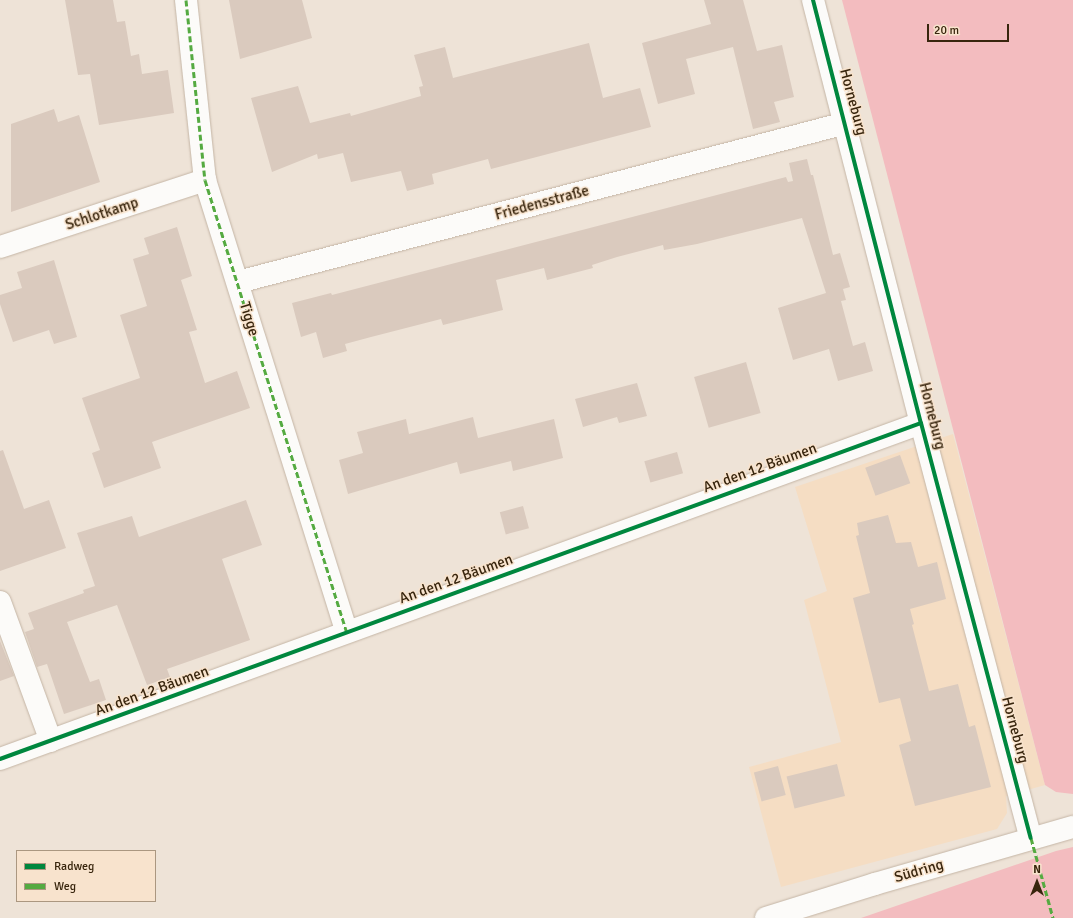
<!DOCTYPE html>
<meta charset="utf-8">
<style>
body{margin:0}
#map{position:relative;width:1073px;height:918px;overflow:hidden;background:#eee3d7;font-family:Signika,sans-serif}
div>[style]{position:absolute}
[style*='--x']{left:calc(var(--x)*1px);top:calc(var(--y)*1px);width:calc(var(--w)*1px);rotate:calc(var(--a)*1deg)}
.built>*{inset:0;background:#f5ddc3}
.green>*{inset:0;background:#f3bcbf}
.building>*{inset:0;background:#dacabe;transform-origin:0 0}
.roads{filter:drop-shadow(0 0 1px #c4b5a5) drop-shadow(0 0 1px #c4b5a5)}
.minor>*{height:22px;margin:-11px;padding:0 11px;transform-origin:11px;border-radius:11px;background:#fcfbf9}
.quiet>*{height:3px;margin-top:-1.5px;transform-origin:0;background:repeating-linear-gradient(90deg,#55aa41 0 6px,transparent 0 9px)}
.cycleway>*{height:4px;margin:-2px;padding:0 2px;transform-origin:2px;border-radius:2px;background:#00873e}
span{translate:-50% -50%;white-space:nowrap;text-align:center;line-height:1.15;-webkit-text-stroke:3px #f8e3cd;paint-order:stroke}
.street-label{font-size:15px;color:#38250d}
.legend{position:absolute;left:16px;top:850px;width:140px;height:52px;box-sizing:border-box;background:#f8e3cd;border:1px solid #ab9780;margin:0;padding:5px 7px;list-style:none;font-size:12px;color:#38250d}
.legend li{display:flex;align-items:center;gap:8px;height:20px}
.legend b{width:20px;border:1px solid #ab9780}
.north{position:absolute;left:1017px;top:862px;width:40px;height:40px;-webkit-text-stroke:3px #f8e3cd;paint-order:stroke;rotate:0deg;font-size:11px;font-weight:700;line-height:16px;text-align:center;color:#38250d}
.north::after{content:'';display:block;margin:auto;width:14px;height:18px;background:#38250d;clip-path:polygon(50% 0,100% 100%,50% 72%,0 100%)}
.scale{position:absolute;left:927px;top:24px;width:82px;height:18px;box-sizing:border-box;border:2px solid #38250d;border-top:0;padding-left:5px;font-size:12px;line-height:14px;white-space:nowrap;color:#38250d;-webkit-text-stroke:3px #f8e3cd;paint-order:stroke}
</style>
<div id="map">
<div class="built">
<div style="clip-path:polygon(953px 434px,1045px 785px,1006px 796px,1007px 813px,997px 829px,781px 887px,749px 767px,841px 742px,804px 600px,827px 591px,795px 487px)"></div>
</div>
<div class="green">
<div style="clip-path:polygon(842px 0,1073px 0,1073px 794px,1056px 792px,1045px 785px)"></div>
<div style="clip-path:polygon(1073px 847px,1073px 918px,861px 918px,1056px 851px)"></div>
</div>
<div class="building">
<div style="clip-path:polygon(65px 0,113px 0,117px 22px,125px 21px,131px 56px,139px 54px,142px 74px,168px 70px,174px 113px,99px 125px,90px 74px,78px 75px)"></div>
<div style="clip-path:polygon(229px 0,302px 0,312px 38px,240px 59px)"></div>
<div style="clip-path:polygon(704px 0,743px 0,757px 51px,782px 45px,794px 97px,774px 102px,780px 122px,753px 129px,733px 47px,686px 59px,695px 94px,658px 104px,642px 43px,711px 24px)"></div>
<div style="clip-path:polygon(589px 43px,603px 98px,640px 88px,651px 127px,491px 169px,488px 159px,432px 174px,434px 184px,407px 191px,401px 171px,351px 182px,343px 153px,318px 159px,317px 154px,272px 172px,251px 98px,298px 86px,310px 123px,350px 113px,351px 116px,421px 96px,419px 87px,423px 86px,414px 55px,445px 47px,453px 78px)"></div>
<div style="clip-path:polygon(54px 109px,58px 122px,79px 115px,100px 182px,11px 212px,11px 124px)"></div>
<div style="clip-path:polygon(807px 159px,811px 175px,813px 175px,833px 255px,840px 253px,850px 287px,843px 289px,846px 300px,841px 301px,853px 346px,865px 342px,873px 371px,838px 381px,829px 349px,793px 360px,778px 308px,826px 293px,802px 218px,697px 244px,664px 250px,663px 245px,617px 257px,592px 265px,593px 268px,547px 280px,544px 268px,496px 280px,503px 310px,443px 325px,441px 319px,371px 337px,345px 344px,347px 351px,323px 358px,316px 332px,301px 337px,292px 303px,331px 293px,332px 295px,786px 177px,788px 182px,793px 181px,789px 163px)"></div>
<div style="clip-path:polygon(177px 227px,192px 276px,181px 280px,197px 330px,189px 332px,205px 383px,237px 371px,250px 408px,152px 442px,161px 468px,104px 488px,92px 453px,100px 450px,82px 398px,140px 378px,120px 315px,147px 306px,133px 259px,149px 254px,144px 238px)"></div>
<div style="clip-path:polygon(54px 260px,77px 337px,54px 344px,49px 330px,13px 342px,0 304px,0 295px,22px 288px,17px 272px)"></div>
<div style="left:746px;top:362px;width:53px;height:54px;rotate:74deg"></div>
<div style="clip-path:polygon(637px 383px,647px 416px,619px 423px,617px 417px,583px 427px,575px 399px)"></div>
<div style="clip-path:polygon(473px 417px,478px 438px,554px 419px,563px 458px,513px 471px,511px 461px,460px 474px,457px 462px,348px 494px,339px 460px,363px 453px,357px 432px,406px 419px,409px 434px)"></div>
<div style="clip-path:polygon(3px 450px,24px 509px,49px 500px,66px 548px,0 571px,0 451px)"></div>
<div style="left:677px;top:452px;width:22px;height:34px;rotate:74deg"></div>
<div style="left:900px;top:455px;width:30px;height:37px;rotate:70deg"></div>
<div style="clip-path:polygon(246px 500px,262px 545px,222px 559px,250px 640px,167px 669px,170px 677px,147px 685px,117px 605px,67px 622px,90px 682px,99px 679px,106px 700px,64px 714px,47px 664px,37px 667px,25px 632px,34px 629px,28px 613px,84px 593px,83px 590px,95px 586px,77px 533px,132px 516px,139px 537px)"></div>
<div style="left:523px;top:506px;width:23px;height:24px;rotate:75deg"></div>
<div style="clip-path:polygon(888px 515px,896px 543px,911px 542px,918px 567px,937px 562px,946px 599px,910px 609px,914px 624px,912px 625px,929px 691px,958px 684px,969px 727px,975px 725px,991px 787px,915px 806px,899px 745px,911px 741px,900px 698px,879px 703px,853px 598px,870px 593px,856px 536px,859px 535px,857px 523px)"></div>
<div style="clip-path:polygon(0 641px,14px 676px,0 681px)"></div>
<div style="left:837px;top:764px;width:33px;height:52px;rotate:76deg"></div>
<div style="left:778px;top:766px;width:30px;height:25px;rotate:75deg"></div>
</div>
<div class="roads">
<div class="minor">
<div style="--x:186;--y:0;--w:181;--a:84"></div>
<div style="--x:205;--y:180;--w:473;--a:72.6"></div>
<div style="--x:813;--y:0;--w:437;--a:75.7"></div>
<div style="--x:921;--y:423;--w:429;--a:75.2"></div>
<div style="--x:0;--y:247;--w:216;--a:-18.1"></div>
<div style="--x:238;--y:282;--w:628;--a:-14.66"></div>
<div style="--x:0;--y:602;--w:148;--a:69.9"></div>
<div style="--x:0;--y:759;--w:980;--a:-20.04"></div>
<div style="--x:766;--y:918;--w:114;--a:-17.3"></div>
<div style="--x:875;--y:884;--w:206;--a:-16.1"></div>
</div>
</div>
<div class="quiet">
<div style="--x:186;--y:0;--w:181;--a:84"></div>
<div style="--x:205;--y:180;--w:473;--a:72.6"></div>
<div style="--x:1031;--y:838;--w:83;--a:74.6"></div>
</div>
<div class="cycleway">
<div style="--x:813;--y:0;--w:437;--a:75.7"></div>
<div style="--x:921;--y:423;--w:429;--a:75.2"></div>
<div style="--x:0;--y:759;--w:980;--a:-20.04"></div>
</div>
<div class="street-label">
<span style="left:853px;top:102px;rotate:75deg">Horneburg</span>
<span style="left:542px;top:203px;rotate:-15deg">Friedensstraße</span>
<span style="left:102px;top:214px;rotate:-18deg">Schlotkamp</span>
<span style="left:249px;top:319px;rotate:73deg">Tigge</span>
<span style="left:932px;top:416px;rotate:76deg">Horneburg</span>
<span style="left:760px;top:468px;rotate:-20deg">An den 12 Bäumen</span>
<span style="left:456px;top:579px;rotate:-20deg">An den 12 Bäumen</span>
<span style="left:152px;top:691px;rotate:-20deg">An den 12 Bäumen</span>
<span style="left:1015px;top:730px;rotate:75deg">Horneburg</span>
<span style="left:919px;top:871px;rotate:-16deg">Südring</span>
</div>
<ul class="legend">
<li><b style="height:5px;background:#00873e"></b>Radweg</li>
<li><b style="height:5px;background:#55aa41"></b>Weg</li>
</ul>
<div class="north">N</div>
<div class="scale">20 m</div>
</div>
